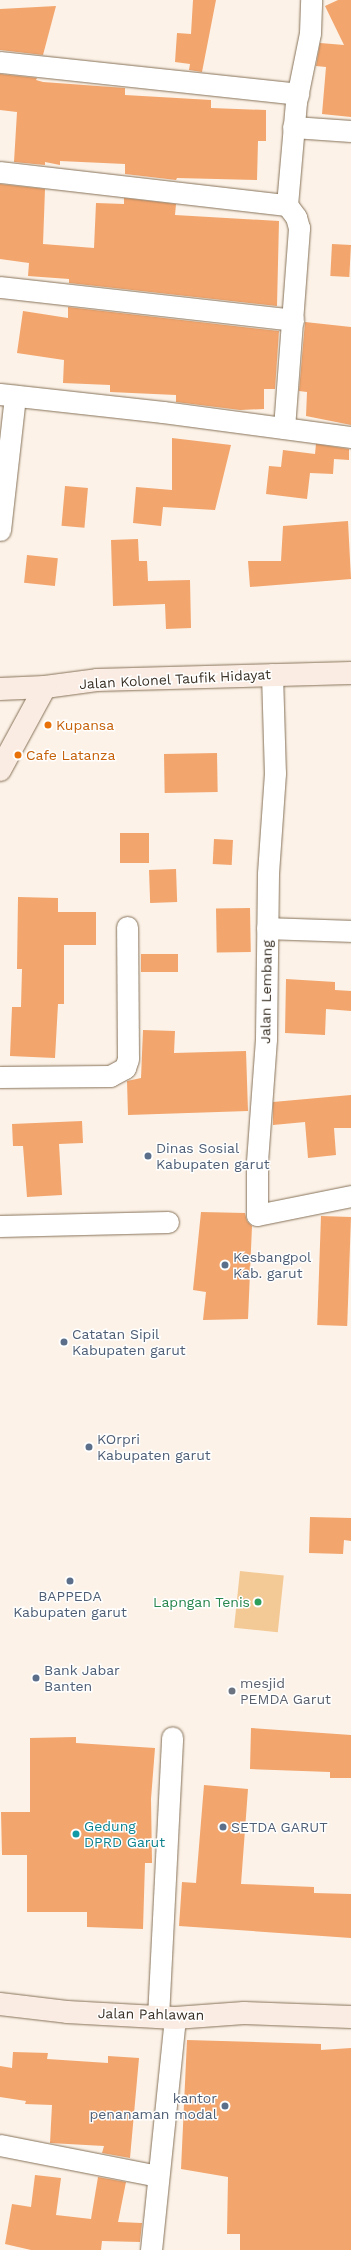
<!DOCTYPE html>
<style>
body{margin:0}
#map{position:relative;width:351px;height:2250px;overflow:hidden;background:#fcf2e7;font-family:"Work Sans",sans-serif}
div>[style]{position:absolute}
[style*='--x']{left:calc(var(--x)*1px);top:calc(var(--y)*1px);width:calc(var(--w)*1px);rotate:calc(var(--a)*1deg)}
.green>*{inset:0;background:#f3c996;transform-origin:0 0}
.building>*{inset:0;background:#f2a56d;transform-origin:0 0}
.roads{filter:drop-shadow(0 0 1px #867259) drop-shadow(0 0 1px #867259)}
.minor>*{height:21px;margin:-10.5px;padding:0 10.5px;transform-origin:10.5px;border-radius:10.5px;background:#fff}
.secondary>*{height:22px;margin:-11px;padding:0 11px;transform-origin:11px;border-radius:11px;background:#faece2}
.dots>*{width:11px;height:11px;translate:-50% -50%;box-sizing:border-box;border:2px solid #fff;border-radius:50%}
span{translate:-50% -50%;white-space:nowrap;text-align:center;line-height:1.15;-webkit-text-stroke:3px #fff;paint-order:stroke}
.street-label{font-size:14px;color:#393025}
.food-label{font-size:14px;color:#c56008}
.left{translate:0 -50%;text-align:left}
.service-label{font-size:14px;color:#4e5e75}
.right{translate:-100% -50%;text-align:right}
.leisure-label{font-size:14px;color:#27864d}
.worship-label{font-size:14px;color:#5b616d}
.culture-label{font-size:14px;color:#0d838f}
</style>
<div id="map">
<div class="green">
<div style="left:240px;top:1571px;width:44px;height:57px;rotate:6deg"></div>
</div>
<div class="building">
<div style="clip-path:polygon(193px 0,216px 0,202px 72px,189px 70px,190px 64px,175px 62px,177px 33px,191px 34px)"></div>
<div style="clip-path:polygon(338px 0,351px 0,351px 117px,322px 114px,326px 67px,316px 66px,320px 43px,344px 45px,325px 6px)"></div>
<div style="clip-path:polygon(56px 6px,43px 55px,0 50px,0 9px)"></div>
<div style="clip-path:polygon(0 74px,37px 78px,36px 80px,43px 82px,125px 88px,125px 95px,211px 100px,211px 108px,266px 110px,266px 141px,258px 141px,257px 180px,177px 178px,176px 180px,125px 174px,125px 164px,60px 161px,60px 165px,45px 162px,45px 165px,14px 162px,17px 112px,0 110px)"></div>
<div style="clip-path:polygon(0 184px,45px 189px,43px 244px,94px 248px,96px 203px,124px 204px,124px 198px,176px 204px,175px 215px,279px 221px,277px 306px,69px 283px,69px 279px,28px 276px,29px 263px,0 259px)"></div>
<div style="left:332px;top:244px;width:19px;height:32px;rotate:3deg"></div>
<div style="clip-path:polygon(68px 307px,279px 331px,275px 389px,264px 389px,264px 409px,240px 410px,176px 402px,176px 395px,110px 392px,110px 385px,63px 383px,64px 360px,17px 353px,23px 311px,68px 318px)"></div>
<div style="clip-path:polygon(305px 322px,351px 327px,351px 425px,306px 416px,307px 392px,299px 391px)"></div>
<div style="clip-path:polygon(172px 438px,231px 445px,215px 510px,163px 507px,161px 526px,133px 523px,136px 487px,172px 490px)"></div>
<div style="clip-path:polygon(316px 444px,349px 449px,349px 460px,334px 459px,333px 474px,310px 473px,307px 499px,266px 494px,269px 466px,281px 467px,283px 450px,315px 454px)"></div>
<div style="left:65px;top:486px;width:23px;height:40px;rotate:5deg"></div>
<div style="clip-path:polygon(348px 521px,351px 579px,250px 587px,248px 561px,281px 561px,283px 526px)"></div>
<div style="clip-path:polygon(138px 539px,139px 561px,147px 561px,148px 581px,190px 580px,191px 628px,166px 629px,165px 604px,113px 606px,111px 540px)"></div>
<div style="left:27px;top:555px;width:31px;height:28px;rotate:6deg"></div>
<div style="left:217px;top:753px;width:39px;height:53px;rotate:89deg"></div>
<div style="left:120px;top:833px;width:29px;height:30px"></div>
<div style="left:214px;top:839px;width:19px;height:25px;rotate:3deg"></div>
<div style="left:176px;top:869px;width:33px;height:27px;rotate:88deg"></div>
<div style="clip-path:polygon(18px 897px,58px 898px,58px 912px,96px 912px,96px 945px,64px 945px,64px 1004px,58px 1004px,55px 1058px,10px 1056px,12px 1007px,21px 1007px,22px 969px,17px 969px)"></div>
<div style="left:250px;top:908px;width:44px;height:34px;rotate:89deg"></div>
<div style="left:141px;top:954px;width:37px;height:18px"></div>
<div style="clip-path:polygon(286px 979px,335px 982px,335px 990px,351px 991px,351px 1011px,326px 1009px,325px 1035px,285px 1033px)"></div>
<div style="clip-path:polygon(143px 1030px,175px 1031px,174px 1053px,246px 1051px,248px 1111px,128px 1115px,127px 1081px,141px 1078px)"></div>
<div style="clip-path:polygon(351px 1095px,351px 1128px,334px 1128px,336px 1155px,308px 1158px,305px 1122px,273px 1125px,273px 1102px)"></div>
<div style="clip-path:polygon(82px 1121px,83px 1143px,59px 1144px,62px 1195px,27px 1197px,23px 1146px,13px 1146px,12px 1124px)"></div>
<div style="clip-path:polygon(201px 1212px,245px 1213px,247px 1221px,252px 1226px,248px 1319px,203px 1320px,206px 1292px,193px 1290px)"></div>
<div style="left:321px;top:1216px;width:30px;height:109px;rotate:2deg"></div>
<div style="clip-path:polygon(310px 1517px,351px 1518px,351px 1541px,344px 1540px,343px 1554px,309px 1553px)"></div>
<div style="clip-path:polygon(251px 1728px,351px 1735px,351px 1778px,330px 1778px,330px 1772px,250px 1769px)"></div>
<div style="clip-path:polygon(76px 1737px,76px 1743px,155px 1748px,151px 1799px,152px 1863px,145px 1863px,143px 1929px,87px 1927px,87px 1912px,27px 1912px,27px 1855px,2px 1855px,1px 1812px,30px 1812px,30px 1738px)"></div>
<div style="clip-path:polygon(204px 1785px,248px 1789px,241px 1884px,314px 1887px,314px 1893px,351px 1894px,351px 1938px,179px 1926px,182px 1882px,196px 1883px)"></div>
<div style="clip-path:polygon(187px 2040px,321px 2044px,321px 2050px,351px 2048px,351px 2250px,240px 2250px,240px 2234px,227px 2234px,228px 2177px,181px 2169px)"></div>
<div style="clip-path:polygon(13px 2052px,48px 2053px,47px 2059px,108px 2063px,108px 2056px,139px 2058px,130px 2158px,102px 2153px,104px 2146px,50px 2143px,52px 2105px,25px 2104px,26px 2101px,0 2097px,0 2066px,12px 2068px)"></div>
<div style="clip-path:polygon(35px 2175px,61px 2178px,56px 2215px,91px 2219px,98px 2177px,126px 2182px,118px 2222px,142px 2223px,140px 2242px,102px 2241px,101px 2250px,31px 2250px,5px 2244px,12px 2204px,31px 2207px)"></div>
</div>
<div class="roads">
<div class="minor">
<div style="--x:0;--y:62;--w:300;--a:6.1"></div>
<div style="--x:293;--y:127;--w:58;--a:3.9"></div>
<div style="--x:0;--y:172;--w:289;--a:6.6"></div>
<div style="--x:0;--y:287;--w:295;--a:6.4"></div>
<div style="--x:0;--y:394;--w:164;--a:6.3"></div>
<div style="--x:163;--y:412;--w:190;--a:7.6"></div>
<div style="--x:284;--y:428;--w:201;--a:-85.7"></div>
<div style="--x:299;--y:228;--w:11;--a:-105"></div>
<div style="--x:296;--y:217;--w:15;--a:-127"></div>
<div style="--x:287;--y:205;--w:103;--a:-85"></div>
<div style="--x:296;--y:102;--w:70;--a:-78.5"></div>
<div style="--x:310;--y:33;--w:33;--a:-88"></div>
<div style="--x:0;--y:530;--w:135;--a:-83.6"></div>
<div style="--x:272;--y:674;--w:99;--a:88.3"></div>
<div style="--x:275;--y:773;--w:101;--a:94"></div>
<div style="--x:268;--y:874;--w:165;--a:90.7"></div>
<div style="--x:266;--y:1039;--w:124;--a:94.2"></div>
<div style="--x:257;--y:1163;--w:52;--a:90"></div>
<div style="--x:257;--y:1215;--w:96;--a:-11.4"></div>
<div style="--x:267;--y:928;--w:84;--a:2"></div>
<div style="--x:0;--y:1077;--w:110;--a:-0.5"></div>
<div style="--x:110;--y:1076;--w:17;--a:-28"></div>
<div style="--x:125;--y:1068;--w:9;--a:-72"></div>
<div style="--x:128;--y:1059;--w:132;--a:-90.4"></div>
<div style="--x:0;--y:1226;--w:168;--a:-1.4"></div>
<div style="--x:158;--y:2017;--w:280;--a:-87.1"></div>
<div style="--x:0;--y:2145;--w:161;--a:11.1"></div>
<div style="--x:151;--y:2250;--w:233;--a:-84.1"></div>
</div>
<div class="secondary">
<div style="--x:0;--y:689;--w:45;--a:-2.5"></div>
<div style="--x:45;--y:687;--w:52;--a:-7.7"></div>
<div style="--x:97;--y:680;--w:254;--a:-1.6"></div>
<div style="--x:0;--y:770;--w:94;--a:-61.5"></div>
<div style="--x:0;--y:2004;--w:67;--a:6.8"></div>
<div style="--x:67;--y:2012;--w:108;--a:3.2"></div>
<div style="--x:175;--y:2018;--w:69;--a:-4.1"></div>
<div style="--x:244;--y:2013;--w:107;--a:2.1"></div>
</div>
</div>
<div class="dots">
<div style="left:48px;top:725px;background:#e8710a"></div>
<div style="left:18px;top:755px;background:#e8710a"></div>
<div style="left:148px;top:1156px;background:#5c6f8a"></div>
<div style="left:225px;top:1265px;background:#5c6f8a"></div>
<div style="left:64px;top:1342px;background:#5c6f8a"></div>
<div style="left:89px;top:1447px;background:#5c6f8a"></div>
<div style="left:70px;top:1581px;background:#5c6f8a"></div>
<div style="left:258px;top:1602px;background:#2e9e5b"></div>
<div style="left:36px;top:1678px;background:#5c6f8a"></div>
<div style="left:232px;top:1691px;background:#6b7280"></div>
<div style="left:223px;top:1827px;background:#5c6f8a"></div>
<div style="left:76px;top:1834px;background:#0f9aa8"></div>
<div style="left:225px;top:2106px;background:#5c6f8a"></div>
</div>
<div class="street-label">
<span style="left:175px;top:679px;rotate:-3deg">Jalan Kolonel Taufik Hidayat</span>
<span style="left:266px;top:992px;rotate:-89deg">Jalan Lembang</span>
<span style="left:151px;top:2014px;rotate:1deg">Jalan Pahlawan</span>
</div>
<div class="food-label">
<span class="left" style="left:56px;top:725px">Kupansa</span>
<span class="left" style="left:26px;top:755px">Cafe Latanza</span>
</div>
<div class="service-label">
<span class="left" style="left:156px;top:1156px">Dinas Sosial<br>Kabupaten garut</span>
<span class="left" style="left:233px;top:1265px">Kesbangpol<br>Kab. garut</span>
<span class="left" style="left:72px;top:1342px">Catatan Sipil<br>Kabupaten garut</span>
<span class="left" style="left:97px;top:1447px">KOrpri<br>Kabupaten garut</span>
<span style="left:70px;top:1604px">BAPPEDA<br>Kabupaten garut</span>
<span class="left" style="left:44px;top:1678px">Bank Jabar<br>Banten</span>
<span class="left" style="left:231px;top:1827px">SETDA GARUT</span>
<span class="right" style="left:217px;top:2106px">kantor<br>penanaman modal</span>
</div>
<div class="leisure-label">
<span class="right" style="left:250px;top:1602px">Lapngan Tenis</span>
</div>
<div class="worship-label">
<span class="left" style="left:240px;top:1691px">mesjid<br>PEMDA Garut</span>
</div>
<div class="culture-label">
<span class="left" style="left:84px;top:1834px">Gedung<br>DPRD Garut</span>
</div>
</div>
